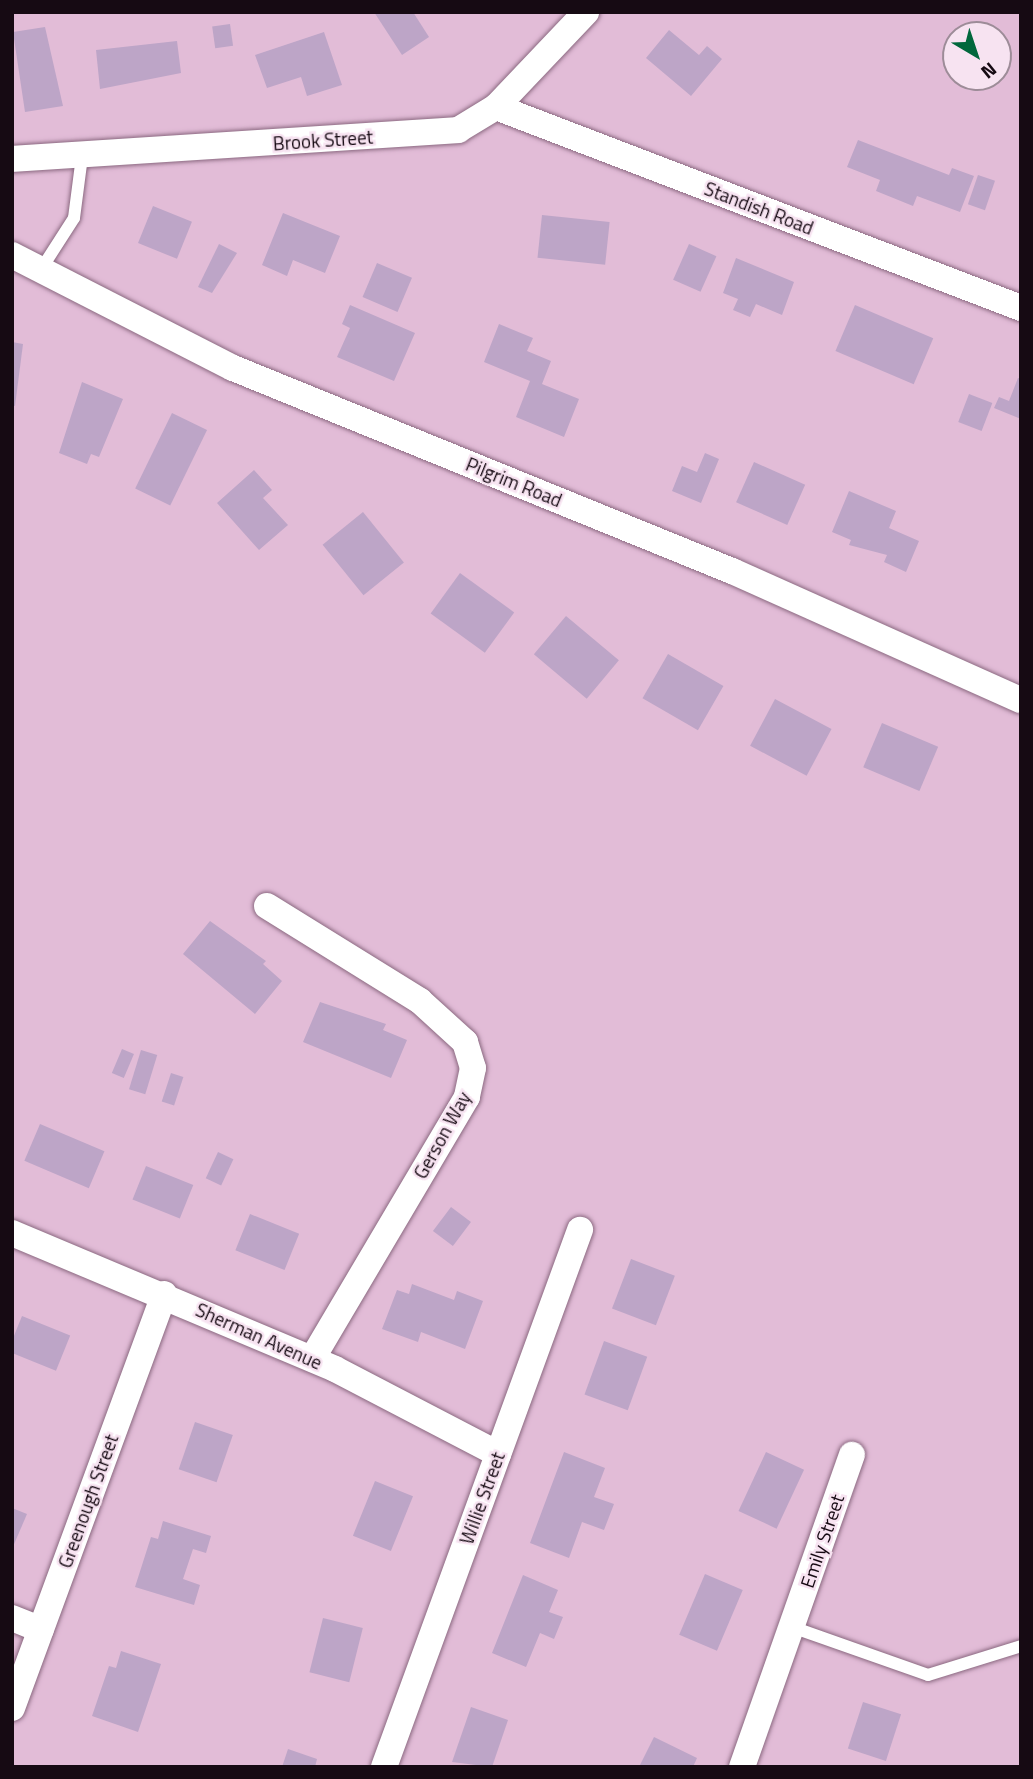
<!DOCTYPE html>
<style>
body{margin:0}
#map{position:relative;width:1033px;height:1779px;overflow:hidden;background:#e2bcd7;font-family:"Titillium Web",sans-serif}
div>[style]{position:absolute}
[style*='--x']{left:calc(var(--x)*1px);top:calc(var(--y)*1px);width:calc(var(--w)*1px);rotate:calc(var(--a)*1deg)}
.building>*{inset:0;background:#bda5c7;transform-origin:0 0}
.roads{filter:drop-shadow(0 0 2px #8b6981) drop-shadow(0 0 2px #8b6981)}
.service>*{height:12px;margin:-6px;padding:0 6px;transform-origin:6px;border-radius:6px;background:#fff}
.minor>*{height:26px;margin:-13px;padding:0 13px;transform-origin:13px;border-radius:13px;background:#fff}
span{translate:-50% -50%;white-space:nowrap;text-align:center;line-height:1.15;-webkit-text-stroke:5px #f7e3f1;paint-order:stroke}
.street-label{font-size:19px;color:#160a13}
.frame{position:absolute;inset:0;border:14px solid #160a13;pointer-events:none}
.north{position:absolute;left:942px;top:21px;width:70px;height:70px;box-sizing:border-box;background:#f7e3f1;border:2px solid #9d8c98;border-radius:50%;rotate:141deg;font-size:19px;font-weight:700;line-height:28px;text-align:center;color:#160a13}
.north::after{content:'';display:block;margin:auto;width:24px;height:32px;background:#01673c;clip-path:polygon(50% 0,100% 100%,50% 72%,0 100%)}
</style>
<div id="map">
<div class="building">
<div style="clip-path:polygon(374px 12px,413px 12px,429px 37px,402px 55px)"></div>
<div style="left:230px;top:24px;width:22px;height:18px;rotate:82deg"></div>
<div style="clip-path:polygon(45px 27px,63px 106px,25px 112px,13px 32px)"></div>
<div style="clip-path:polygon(669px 30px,699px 55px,707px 46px,722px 59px,691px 96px,646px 58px)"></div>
<div style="clip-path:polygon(324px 32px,342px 85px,307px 96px,301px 77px,267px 88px,255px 55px)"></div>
<div style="clip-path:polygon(177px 41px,181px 73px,100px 89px,96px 50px)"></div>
<div style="clip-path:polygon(858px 140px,949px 175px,952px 168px,974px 176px,960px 212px,917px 196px,913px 206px,876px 191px,880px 180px,847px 167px)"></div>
<div style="left:978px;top:175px;width:18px;height:31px;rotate:19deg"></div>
<div style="left:153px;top:206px;width:42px;height:40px;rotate:22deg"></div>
<div style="clip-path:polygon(283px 213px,340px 236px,325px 273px,293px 260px,287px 276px,262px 265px)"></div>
<div style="left:542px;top:215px;width:68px;height:43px;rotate:6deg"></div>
<div style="clip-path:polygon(219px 244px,237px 253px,212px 293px,198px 287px)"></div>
<div style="left:689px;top:244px;width:30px;height:39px;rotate:24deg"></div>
<div style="clip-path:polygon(736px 258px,794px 282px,782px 315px,756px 304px,750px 317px,733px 310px,738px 299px,723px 293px)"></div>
<div style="left:377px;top:263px;width:38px;height:37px;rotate:23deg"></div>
<div style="clip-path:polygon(350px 305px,415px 333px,394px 381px,337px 357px,350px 328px,342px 324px)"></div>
<div style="left:855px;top:305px;width:85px;height:50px;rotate:23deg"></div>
<div style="clip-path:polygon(499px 324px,533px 338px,527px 351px,551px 361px,542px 384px,579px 399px,564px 437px,516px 417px,530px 381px,484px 362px)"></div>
<div style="clip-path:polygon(12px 342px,23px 344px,15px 406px,12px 405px)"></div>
<div style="clip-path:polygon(1018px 378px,1021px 379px,1021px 419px,994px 408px,999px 397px,1009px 401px)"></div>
<div style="clip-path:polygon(82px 382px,123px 399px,99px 457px,91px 454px,87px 464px,59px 453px)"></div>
<div style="left:969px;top:394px;width:25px;height:30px;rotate:21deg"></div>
<div style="left:172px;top:413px;width:39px;height:84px;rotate:26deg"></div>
<div style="clip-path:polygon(705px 453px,719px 459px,701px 503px,672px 491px,682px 466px,697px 472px)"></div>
<div style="left:754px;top:462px;width:56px;height:44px;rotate:24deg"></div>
<div style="clip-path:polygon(254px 470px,272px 490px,263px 498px,288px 525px,259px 550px,217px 503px)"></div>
<div style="clip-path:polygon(849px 491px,896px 511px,889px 528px,919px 541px,906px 572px,884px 562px,887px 555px,849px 545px,851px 540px,832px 532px)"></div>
<div style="left:363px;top:512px;width:65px;height:52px;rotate:51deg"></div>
<div style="left:460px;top:573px;width:67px;height:50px;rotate:36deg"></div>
<div style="left:566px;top:616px;width:69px;height:50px;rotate:40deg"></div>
<div style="left:668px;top:654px;width:64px;height:51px;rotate:30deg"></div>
<div style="left:775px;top:699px;width:64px;height:53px;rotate:28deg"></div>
<div style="left:882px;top:723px;width:61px;height:48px;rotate:23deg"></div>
<div style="clip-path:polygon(210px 921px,266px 961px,263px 964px,282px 981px,255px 1014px,183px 954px)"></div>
<div style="clip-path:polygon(320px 1002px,386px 1024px,383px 1030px,407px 1040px,391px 1078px,303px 1042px)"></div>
<div style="left:122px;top:1049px;width:13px;height:26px;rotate:23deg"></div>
<div style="left:141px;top:1050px;width:17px;height:41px;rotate:17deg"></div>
<div style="left:171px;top:1073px;width:13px;height:30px;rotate:18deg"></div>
<div style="left:40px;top:1124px;width:70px;height:40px;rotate:23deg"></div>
<div style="left:218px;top:1152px;width:17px;height:29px;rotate:25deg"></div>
<div style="left:146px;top:1166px;width:51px;height:36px;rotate:22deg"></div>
<div style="left:451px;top:1207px;width:25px;height:30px;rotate:37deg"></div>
<div style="left:250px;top:1214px;width:53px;height:39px;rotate:22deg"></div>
<div style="left:631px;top:1259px;width:47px;height:53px;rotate:21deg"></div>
<div style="clip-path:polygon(412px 1284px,454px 1300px,457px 1291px,483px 1301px,465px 1349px,421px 1332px,418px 1342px,382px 1329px,397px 1290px,409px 1294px)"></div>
<div style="left:22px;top:1316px;width:52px;height:38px;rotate:22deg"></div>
<div style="left:604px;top:1341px;width:46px;height:57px;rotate:20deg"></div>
<div style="left:195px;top:1422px;width:40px;height:50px;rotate:19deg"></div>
<div style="clip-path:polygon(564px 1452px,605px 1468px,594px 1497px,614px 1504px,604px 1530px,582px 1522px,569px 1558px,530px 1543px)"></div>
<div style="left:766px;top:1452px;width:42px;height:65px;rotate:25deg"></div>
<div style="left:375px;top:1481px;width:41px;height:59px;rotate:22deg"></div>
<div style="clip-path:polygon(12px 1508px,27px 1514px,12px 1549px)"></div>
<div style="clip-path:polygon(163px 1521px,211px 1536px,206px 1553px,193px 1549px,183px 1579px,200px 1585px,194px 1605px,135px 1587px,151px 1537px,158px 1539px)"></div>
<div style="left:705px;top:1574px;width:41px;height:66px;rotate:23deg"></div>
<div style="clip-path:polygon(523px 1575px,558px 1590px,549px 1612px,563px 1617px,554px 1639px,540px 1633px,526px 1667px,492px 1653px)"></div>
<div style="left:323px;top:1618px;width:41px;height:56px;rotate:14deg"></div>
<div style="clip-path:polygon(121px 1651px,161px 1664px,138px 1732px,92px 1716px,109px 1666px,116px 1668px)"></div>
<div style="left:863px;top:1702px;width:40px;height:49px;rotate:18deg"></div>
<div style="clip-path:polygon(471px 1707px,508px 1720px,492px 1767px,452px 1762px)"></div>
<div style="clip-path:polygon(654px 1737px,697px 1758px,693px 1767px,639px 1767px)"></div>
<div style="clip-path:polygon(288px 1749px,317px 1759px,315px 1767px,282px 1767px)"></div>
</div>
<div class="roads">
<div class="service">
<div style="--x:40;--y:271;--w:63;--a:-57.3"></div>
<div style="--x:74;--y:218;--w:63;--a:-82.6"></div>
<div style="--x:792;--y:1627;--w:144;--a:19.4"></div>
<div style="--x:928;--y:1675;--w:97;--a:-17.3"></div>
</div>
<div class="minor">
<div style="--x:496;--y:107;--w:562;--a:20.95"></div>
<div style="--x:12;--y:159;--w:447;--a:-3.7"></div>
<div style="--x:458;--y:130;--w:44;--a:-31.2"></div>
<div style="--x:496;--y:107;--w:131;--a:-46.5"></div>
<div style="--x:12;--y:255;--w:248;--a:27.1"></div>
<div style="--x:233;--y:368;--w:539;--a:22.14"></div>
<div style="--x:732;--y:571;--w:316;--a:24.1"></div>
<div style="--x:267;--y:906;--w:180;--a:31.8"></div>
<div style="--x:420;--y:1001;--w:61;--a:42.3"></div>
<div style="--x:465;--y:1042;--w:27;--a:73"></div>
<div style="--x:473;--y:1068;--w:30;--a:102"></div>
<div style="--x:467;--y:1097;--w:304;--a:120.6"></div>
<div style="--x:12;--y:1233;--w:350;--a:22.8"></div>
<div style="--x:335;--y:1369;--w:184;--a:27.5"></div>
<div style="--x:12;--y:1618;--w:31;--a:22"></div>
<div style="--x:12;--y:1708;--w:441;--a:-69.8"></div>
<div style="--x:384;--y:1767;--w:572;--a:-69.95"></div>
<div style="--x:742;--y:1767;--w:331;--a:-70.6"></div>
</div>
</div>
<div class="street-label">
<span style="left:323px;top:140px;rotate:-4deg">Brook Street</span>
<span style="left:759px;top:208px;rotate:21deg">Standish Road</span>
<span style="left:514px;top:482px;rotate:22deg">Pilgrim Road</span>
<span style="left:442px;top:1135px;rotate:-61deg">Gerson Way</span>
<span style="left:259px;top:1336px;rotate:24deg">Sherman Avenue</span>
<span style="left:482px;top:1498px;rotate:-70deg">Willie Street</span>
<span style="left:88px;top:1501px;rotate:-70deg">Greenough Street</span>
<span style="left:822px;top:1541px;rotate:-71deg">Emily Street</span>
</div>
<div class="frame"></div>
<div class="north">N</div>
</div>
